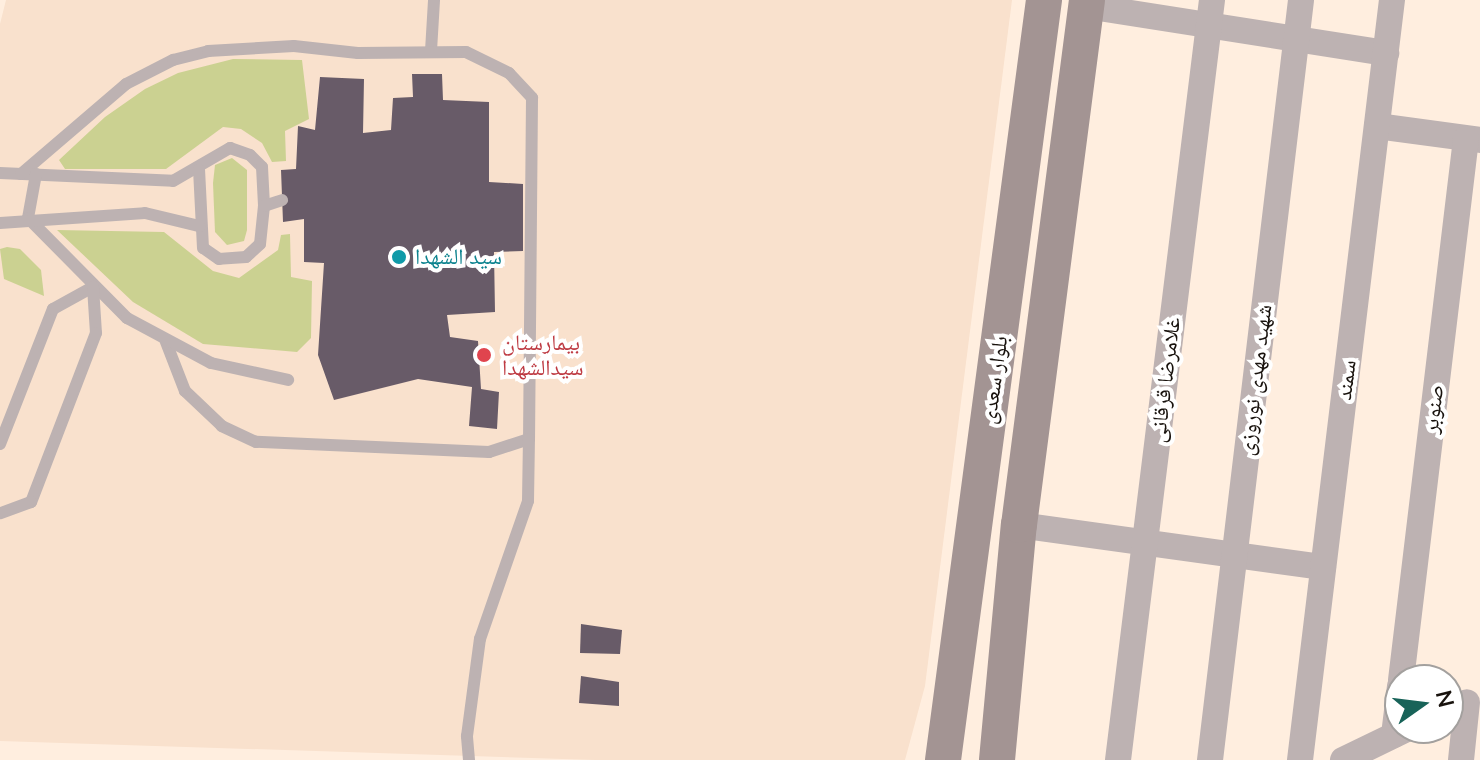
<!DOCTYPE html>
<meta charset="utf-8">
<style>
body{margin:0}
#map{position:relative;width:1480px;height:760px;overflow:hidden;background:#ffeedf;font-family:Mulish,"Noto Naskh Arabic",sans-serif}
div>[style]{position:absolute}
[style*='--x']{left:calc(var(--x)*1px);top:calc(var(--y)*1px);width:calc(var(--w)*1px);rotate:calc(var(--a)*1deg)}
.built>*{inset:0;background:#f9e1cd}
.green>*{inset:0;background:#cbd191}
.building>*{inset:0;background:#685b68}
.lane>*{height:12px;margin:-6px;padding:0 6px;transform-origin:6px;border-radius:6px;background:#bdb2b2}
.street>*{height:26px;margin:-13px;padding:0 13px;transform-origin:13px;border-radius:13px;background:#bdb2b2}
.secondary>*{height:36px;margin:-18px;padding:0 18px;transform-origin:18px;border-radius:18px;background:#a39493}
.dots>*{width:22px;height:22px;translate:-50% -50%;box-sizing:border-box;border:4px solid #fff;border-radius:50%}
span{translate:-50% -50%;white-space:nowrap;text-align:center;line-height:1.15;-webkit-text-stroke:8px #fff;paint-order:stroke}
.culture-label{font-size:22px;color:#0d838f}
.left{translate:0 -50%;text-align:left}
.health-label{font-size:22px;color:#be3a42}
.street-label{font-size:22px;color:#18120d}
.north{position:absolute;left:1384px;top:664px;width:80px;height:80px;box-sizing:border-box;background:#fff;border:2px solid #a3a09e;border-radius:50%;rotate:76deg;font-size:22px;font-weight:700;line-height:32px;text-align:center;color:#18120d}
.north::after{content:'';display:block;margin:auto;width:28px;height:36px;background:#186359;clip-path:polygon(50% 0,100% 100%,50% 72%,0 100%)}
</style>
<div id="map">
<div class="built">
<div style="clip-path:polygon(6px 0,1012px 0,925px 686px,905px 760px,595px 760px,0 741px,0 24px)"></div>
</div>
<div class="green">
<div style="clip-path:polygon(233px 59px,302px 60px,309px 119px,285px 131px,286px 161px,272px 162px,262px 143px,241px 129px,223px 127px,166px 169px,65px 169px,59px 160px,105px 117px,145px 89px,178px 73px)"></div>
<div style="clip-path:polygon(232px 158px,247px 170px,247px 230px,244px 241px,227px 245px,215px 232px,213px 183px,215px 165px)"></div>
<div style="clip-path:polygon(57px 230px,164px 232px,213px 271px,239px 278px,278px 250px,281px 235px,290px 234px,291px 277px,312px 281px,311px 338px,297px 352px,203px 344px,133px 302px)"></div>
<div style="clip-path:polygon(7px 247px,20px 249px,41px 270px,44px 296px,4px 279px,0 249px)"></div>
</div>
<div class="building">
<div style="clip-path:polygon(412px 74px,442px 74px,443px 100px,489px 102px,489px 182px,523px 184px,523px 251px,494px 252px,495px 312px,447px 315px,450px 337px,478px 341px,481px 389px,499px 392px,497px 429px,469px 426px,472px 387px,418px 379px,334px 400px,318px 355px,324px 263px,304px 262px,304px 219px,283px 222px,281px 170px,296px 169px,298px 126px,315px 130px,320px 77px,364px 79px,363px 133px,391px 130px,393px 98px,413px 97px)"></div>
<div style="clip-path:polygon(581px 624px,622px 630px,620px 654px,580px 653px)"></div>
<div style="clip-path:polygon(581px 676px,619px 682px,619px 706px,579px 703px)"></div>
</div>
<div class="lane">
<div style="--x:431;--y:51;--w:51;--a:-86.6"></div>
<div style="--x:0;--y:173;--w:173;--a:2.6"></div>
<div style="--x:173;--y:181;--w:66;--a:-30.1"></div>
<div style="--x:230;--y:148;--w:21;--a:19"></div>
<div style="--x:250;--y:155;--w:17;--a:45"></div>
<div style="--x:262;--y:167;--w:39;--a:87"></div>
<div style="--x:264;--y:206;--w:38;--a:96"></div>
<div style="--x:260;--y:244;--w:19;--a:137"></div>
<div style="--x:246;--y:257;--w:27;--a:176"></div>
<div style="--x:219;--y:259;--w:19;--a:-145"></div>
<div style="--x:203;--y:248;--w:78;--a:-92.9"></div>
<div style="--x:21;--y:174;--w:138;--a:-40.6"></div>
<div style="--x:126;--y:84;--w:53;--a:-27.1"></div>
<div style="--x:173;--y:60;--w:36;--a:-14"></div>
<div style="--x:208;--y:51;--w:86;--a:-3.3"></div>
<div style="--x:294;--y:46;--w:64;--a:6.2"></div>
<div style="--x:358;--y:53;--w:108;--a:-0.5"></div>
<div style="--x:466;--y:52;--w:48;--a:26"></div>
<div style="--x:509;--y:73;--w:34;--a:47"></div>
<div style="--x:532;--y:98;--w:341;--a:90.5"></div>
<div style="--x:529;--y:439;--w:42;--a:162"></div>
<div style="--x:489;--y:452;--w:233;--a:-177.5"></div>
<div style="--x:256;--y:442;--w:38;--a:-155"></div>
<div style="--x:222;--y:426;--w:51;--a:-136.6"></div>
<div style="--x:185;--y:391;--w:53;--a:-111.2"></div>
<div style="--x:36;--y:174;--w:45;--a:100.3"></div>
<div style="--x:28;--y:218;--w:141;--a:45.3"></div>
<div style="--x:127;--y:318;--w:95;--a:28.2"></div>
<div style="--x:211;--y:363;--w:79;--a:12.4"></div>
<div style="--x:264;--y:206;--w:19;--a:-18"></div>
<div style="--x:0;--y:223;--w:145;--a:-3.9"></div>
<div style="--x:145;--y:213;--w:56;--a:13.5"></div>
<div style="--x:0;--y:444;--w:145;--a:-68.6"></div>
<div style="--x:53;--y:309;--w:46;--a:-28.8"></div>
<div style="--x:93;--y:287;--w:46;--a:86.3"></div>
<div style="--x:96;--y:333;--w:181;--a:111"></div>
<div style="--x:31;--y:502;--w:33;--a:160"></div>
<div style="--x:469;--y:760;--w:24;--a:-95"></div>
<div style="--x:467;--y:736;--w:98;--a:-82.4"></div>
<div style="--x:480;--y:639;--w:146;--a:-70.8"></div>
<div style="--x:528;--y:501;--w:62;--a:-89.1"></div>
</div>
<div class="street">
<div style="--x:1086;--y:6;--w:304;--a:8.9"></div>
<div style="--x:1377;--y:126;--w:104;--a:7.7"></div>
<div style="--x:1019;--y:525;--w:307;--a:7.9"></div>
<div style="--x:1401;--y:680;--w:545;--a:-83.15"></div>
<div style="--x:1394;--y:735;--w:49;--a:-83"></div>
<div style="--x:1118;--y:760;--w:766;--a:-82.95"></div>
<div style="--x:1210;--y:760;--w:765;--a:-83.17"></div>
<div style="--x:1300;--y:760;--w:766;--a:-83.1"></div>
<div style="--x:1343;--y:760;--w:73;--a:-25.9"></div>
<div style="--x:1461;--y:760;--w:58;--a:-84.1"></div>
</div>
<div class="secondary">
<div style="--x:943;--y:760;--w:767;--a:-82.43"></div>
<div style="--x:997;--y:760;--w:236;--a:-84.7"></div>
<div style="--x:1019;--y:525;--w:529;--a:-82.62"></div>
</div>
<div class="dots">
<div style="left:399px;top:257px;background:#0f9aa8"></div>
<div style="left:484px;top:355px;background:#e0444e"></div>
</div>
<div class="culture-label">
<span class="left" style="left:415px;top:257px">سید الشهدا</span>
</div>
<div class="health-label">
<span class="left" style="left:502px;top:355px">بیمارستان<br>سیدالشهدا</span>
</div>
<div class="street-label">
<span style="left:994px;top:380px;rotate:-82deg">بلوار سعدی</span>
<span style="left:1165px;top:380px;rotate:-83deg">غلامرضا قرقانی</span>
<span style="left:1255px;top:380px;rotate:-83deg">شهید مهدی نوروزی</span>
<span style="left:1346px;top:380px;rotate:-83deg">سمند</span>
<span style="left:1433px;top:409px;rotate:-83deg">صنوبر</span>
</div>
<div class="north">N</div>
</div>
